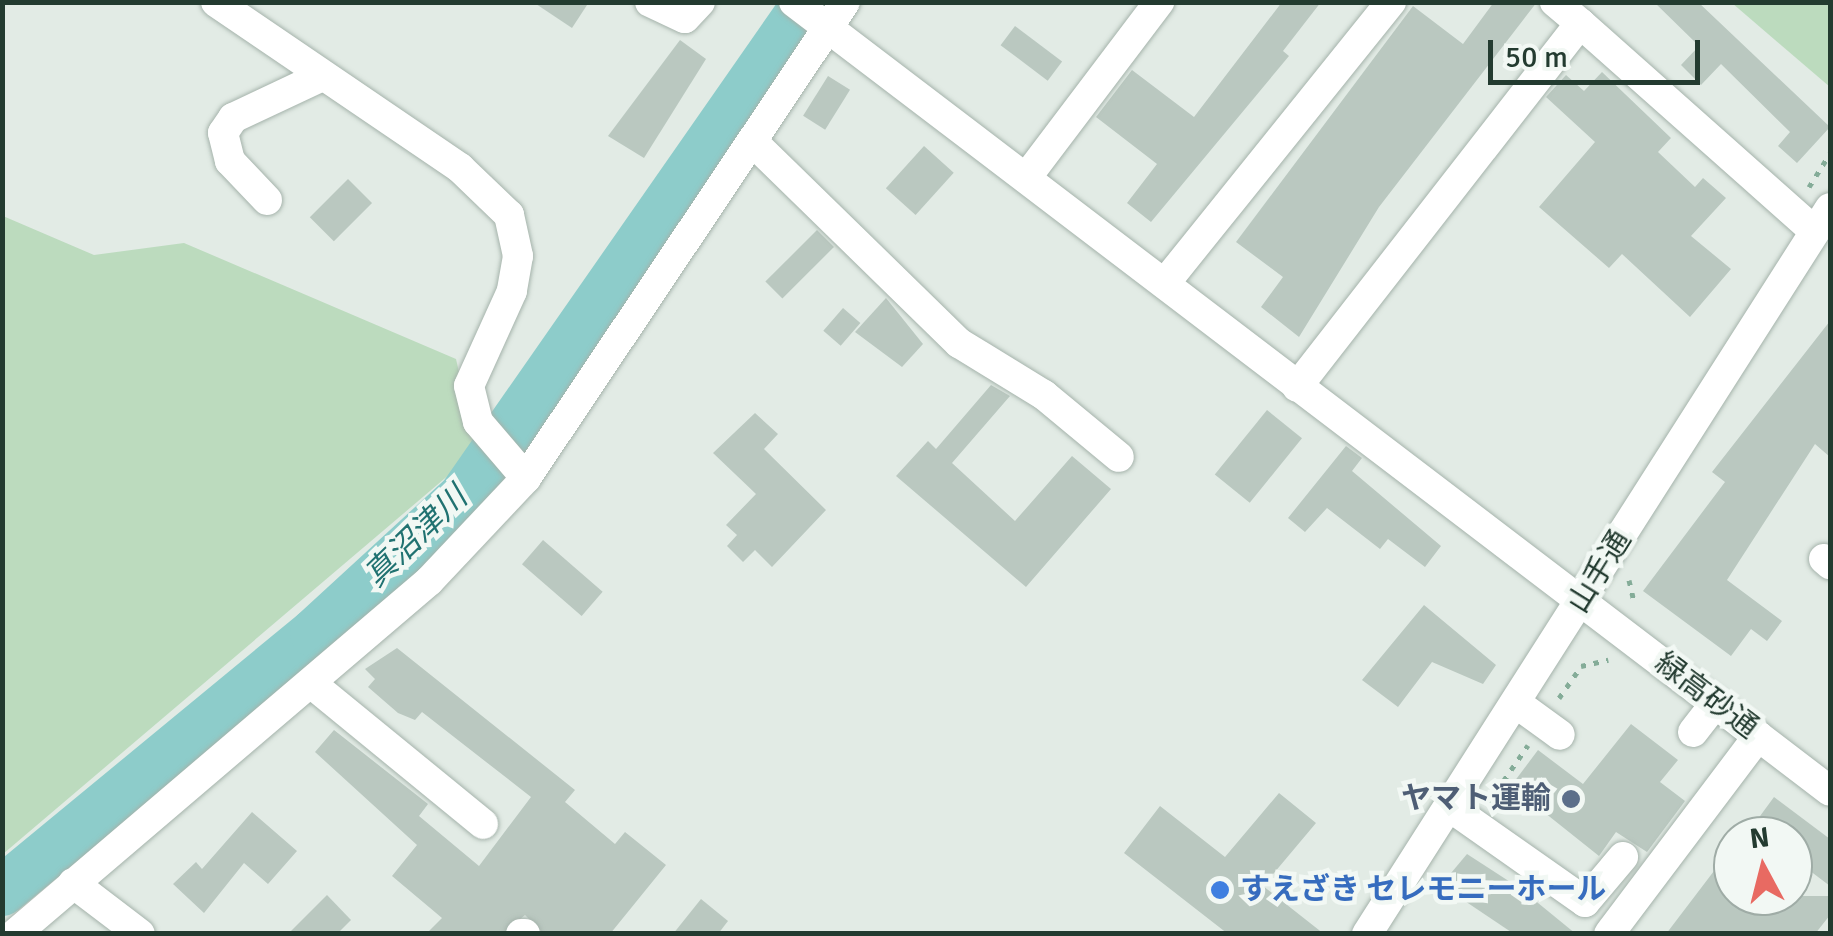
<!DOCTYPE html>
<meta charset="utf-8">
<style>
body{margin:0}
#map{position:relative;width:1833px;height:936px;overflow:hidden;background:#e2ebe5;font-family:Signika,"Noto Sans JP",sans-serif}
div>[style]{position:absolute}
[style*='--x']{left:calc(var(--x)*1px);top:calc(var(--y)*1px);width:calc(var(--w)*1px);rotate:calc(var(--a)*1deg)}
.green>*{inset:0;background:#bcdbbe}
.river>*{height:50px;margin:-25px;padding:0 25px;transform-origin:25px;border-radius:25px;background:#8dccca}
.building>*{inset:0;background:#bac8c0;transform-origin:0 0}
.path>*{height:5px;margin-top:-2.5px;transform-origin:0;background:repeating-linear-gradient(90deg,#84ac98 0 5px,transparent 0 13px)}
.roads{filter:drop-shadow(0 0 2px #a5b3ab) drop-shadow(0 0 2px #a5b3ab)}
.minor>*{height:30px;margin:-15px;padding:0 15px;transform-origin:15px;border-radius:15px;background:#fff}
.dots>*{width:28px;height:28px;translate:-50% -50%;box-sizing:border-box;border:5px solid #f2f8f4;border-radius:50%}
span{translate:-50% -50%;white-space:nowrap;text-align:center;line-height:1.15;-webkit-text-stroke:9px #f2f8f4;paint-order:stroke}
.street-label{font-size:30px;color:#233b30}
.service-label{font-size:30px;color:#4e5e75;font-weight:700}
.right{translate:-100% -50%;text-align:right}
.shop-label{font-size:30px;color:#366cbe;font-weight:700}
.left{translate:0 -50%;text-align:left}
.water-label{font-size:32px;color:#217271;font-style:italic}
.frame{position:absolute;inset:0;border:5px solid #233b30;pointer-events:none}
.north{position:absolute;left:1713px;top:816px;width:100px;height:100px;box-sizing:border-box;background:#f2f8f4;border:2px solid #9faca6;border-radius:50%;rotate:353deg;font-size:28px;font-weight:700;line-height:40px;text-align:center;color:#233b30}
.north::after{content:'';display:block;margin:auto;width:35px;height:45px;background:#e86a62;clip-path:polygon(50% 0,100% 100%,50% 72%,0 100%)}
.scale{position:absolute;left:1488px;top:40px;width:212px;height:45px;box-sizing:border-box;border:5px solid #233b30;border-top:0;padding-left:12px;font-size:30px;line-height:35px;white-space:nowrap;color:#233b30;-webkit-text-stroke:8px #f2f8f4;paint-order:stroke}
</style>
<div id="map">
<div class="green">
<div style="clip-path:polygon(1732px 3px,1830px 3px,1830px 87px)"></div>
<div style="clip-path:polygon(3px 216px,94px 255px,184px 243px,456px 359px,477px 451px,3px 854px)"></div>
</div>
<div class="river">
<div style="--x:2;--y:891;--w:406;--a:-39.5"></div>
<div style="--x:315;--y:633;--w:201;--a:-42.6"></div>
<div style="--x:463;--y:497;--w:603;--a:-55.12"></div>
</div>
<div class="building">
<div style="clip-path:polygon(533px 2px,589px 2px,572px 28px)"></div>
<div style="clip-path:polygon(1282px 2px,1321px 2px,1283px 51px,1289px 56px,1151px 222px,1127px 203px,1157px 164px,1096px 117px,1132px 70px,1194px 117px)"></div>
<div style="clip-path:polygon(1494px 2px,1537px 2px,1379px 207px,1299px 337px,1261px 307px,1283px 277px,1236px 242px,1413px 6px,1463px 44px)"></div>
<div style="clip-path:polygon(1654px 2px,1698px 2px,1830px 127px,1797px 163px,1778px 146px,1790px 132px,1721px 64px,1701px 85px,1681px 65px,1699px 46px)"></div>
<div style="left:1015px;top:26px;width:59px;height:24px;rotate:37deg"></div>
<div style="clip-path:polygon(680px 40px,706px 59px,644px 158px,608px 136px)"></div>
<div style="clip-path:polygon(1602px 72px,1671px 138px,1658px 152px,1695px 187px,1703px 178px,1726px 198px,1691px 236px,1731px 269px,1690px 317px,1622px 254px,1609px 268px,1539px 207px,1595px 142px,1546px 97px,1566px 75px,1584px 91px)"></div>
<div style="left:828px;top:76px;width:26px;height:47px;rotate:32deg"></div>
<div style="left:924px;top:146px;width:40px;height:57px;rotate:42deg"></div>
<div style="left:348px;top:179px;width:34px;height:54px;rotate:45deg"></div>
<div style="left:817px;top:230px;width:24px;height:73px;rotate:45deg"></div>
<div style="clip-path:polygon(886px 298px,923px 344px,902px 367px,855px 332px)"></div>
<div style="left:843px;top:308px;width:23px;height:30px;rotate:41deg"></div>
<div style="clip-path:polygon(1830px 321px,1830px 457px,1815px 444px,1727px 580px,1782px 621px,1767px 641px,1751px 629px,1731px 656px,1643px 591px,1725px 482px,1712px 472px)"></div>
<div style="clip-path:polygon(991px 385px,1010px 396px,952px 463px,1015px 521px,1072px 456px,1111px 489px,1026px 587px,896px 476px,928px 441px,936px 449px)"></div>
<div style="left:1267px;top:410px;width:45px;height:83px;rotate:39deg"></div>
<div style="clip-path:polygon(755px 413px,778px 434px,764px 449px,826px 510px,772px 567px,755px 550px,743px 562px,727px 546px,737px 535px,726px 525px,756px 494px,713px 453px)"></div>
<div style="clip-path:polygon(1346px 446px,1362px 458px,1352px 471px,1441px 546px,1425px 567px,1388px 539px,1380px 549px,1327px 508px,1305px 532px,1288px 518px)"></div>
<div style="left:543px;top:540px;width:79px;height:32px;rotate:41deg"></div>
<div style="clip-path:polygon(1424px 605px,1496px 665px,1483px 684px,1432px 662px,1398px 707px,1362px 680px)"></div>
<div style="clip-path:polygon(397px 648px,575px 790px,565px 802px,615px 844px,625px 832px,666px 865px,610px 934px,544px 934px,525px 915px,502px 934px,426px 934px,442px 918px,392px 876px,417px 845px,315px 752px,334px 730px,428px 804px,419px 816px,479px 866px,531px 797px,422px 712px,415px 720px,398px 713px,368px 687px,375px 679px,365px 669px)"></div>
<div style="clip-path:polygon(1631px 724px,1678px 760px,1660px 782px,1685px 801px,1647px 852px,1616px 832px,1599px 856px,1511px 786px,1538px 750px,1583px 784px)"></div>
<div style="clip-path:polygon(1279px 793px,1316px 823px,1263px 886px,1324px 934px,1228px 934px,1124px 853px,1160px 806px,1225px 857px)"></div>
<div style="clip-path:polygon(1774px 797px,1830px 839px,1830px 886px,1793px 858px,1793px 836px,1752px 827px)"></div>
<div style="clip-path:polygon(252px 812px,297px 851px,268px 884px,244px 863px,204px 913px,173px 884px,196px 862px,202px 869px)"></div>
<div style="clip-path:polygon(1733px 846px,1733px 896px,1830px 896px,1830px 915px,1815px 934px,1666px 934px)"></div>
<div style="clip-path:polygon(1467px 854px,1521px 889px,1576px 934px,1514px 934px,1441px 885px)"></div>
<div style="clip-path:polygon(327px 895px,351px 920px,337px 934px,288px 934px)"></div>
<div style="clip-path:polygon(701px 899px,728px 921px,718px 934px,673px 934px)"></div>
</div>
<div class="path">
<div style="--x:1809;--y:187;--w:40;--a:-58"></div>
<div style="--x:1629;--y:580;--w:23;--a:77"></div>
<div style="--x:1559;--y:698;--w:39;--a:-55"></div>
<div style="--x:1581;--y:666;--w:28;--a:-13"></div>
<div style="--x:1489;--y:802;--w:69;--a:-55.6"></div>
</div>
<div class="roads">
<div class="minor">
<div style="--x:216;--y:2;--w:295;--a:34.2"></div>
<div style="--x:460;--y:168;--w:68;--a:43.8"></div>
<div style="--x:509;--y:215;--w:42;--a:77.6"></div>
<div style="--x:518;--y:256;--w:36;--a:100"></div>
<div style="--x:512;--y:291;--w:104;--a:114.4"></div>
<div style="--x:469;--y:386;--w:37;--a:76"></div>
<div style="--x:478;--y:422;--w:74;--a:49.4"></div>
<div style="--x:650;--y:2;--w:38;--a:25"></div>
<div style="--x:685;--y:18;--w:22;--a:-47"></div>
<div style="--x:794;--y:2;--w:1302;--a:37.29"></div>
<div style="--x:1580;--y:23;--w:314;--a:41.6"></div>
<div style="--x:753;--y:142;--w:288;--a:44.3"></div>
<div style="--x:959;--y:343;--w:100;--a:31.5"></div>
<div style="--x:1044;--y:395;--w:97;--a:39.6"></div>
<div style="--x:1026;--y:178;--w:221;--a:-52.9"></div>
<div style="--x:267;--y:200;--w:54;--a:-133.5"></div>
<div style="--x:230;--y:161;--w:29;--a:-104"></div>
<div style="--x:223;--y:133;--w:18;--a:-56"></div>
<div style="--x:233;--y:118;--w:96;--a:-25.2"></div>
<div style="--x:1165;--y:283;--w:361;--a:-51.2"></div>
<div style="--x:1297;--y:387;--w:461;--a:-52.1"></div>
<div style="--x:1580;--y:23;--w:33;--a:-140"></div>
<div style="--x:1824;--y:559;--w:8;--a:40"></div>
<div style="--x:312;--y:684;--w:221;--a:39.3"></div>
<div style="--x:1516;--y:703;--w:54;--a:36"></div>
<div style="--x:1693;--y:732;--w:37;--a:-52"></div>
<div style="--x:1450;--y:807;--w:165;--a:35.1"></div>
<div style="--x:1585;--y:902;--w:59;--a:-49.8"></div>
<div style="--x:73;--y:883;--w:84;--a:37.3"></div>
<div style="--x:15;--y:934;--w:544;--a:-40.45"></div>
<div style="--x:429;--y:581;--w:141;--a:-46.7"></div>
<div style="--x:526;--y:478;--w:573;--a:-56.17"></div>
<div style="--x:521;--y:934;--w:4;--a:0"></div>
<div style="--x:1367;--y:934;--w:861;--a:-57.47"></div>
<div style="--x:1609;--y:934;--w:248;--a:-53"></div>
</div>
</div>
<div class="dots">
<div style="left:1571px;top:799px;background:#5c6f8a"></div>
<div style="left:1220px;top:890px;background:#3f7fe0"></div>
</div>
<div class="street-label">
<span style="left:1600px;top:572px;rotate:-58deg">山手通</span>
<span style="left:1706px;top:696px;rotate:37deg">緑高砂通</span>
</div>
<div class="service-label">
<span class="right" style="left:1551px;top:799px">ヤマト運輸</span>
</div>
<div class="shop-label">
<span class="left" style="left:1240px;top:890px">すえざき セレモニーホール</span>
</div>
<div class="water-label">
<span style="left:416px;top:537px;rotate:-44deg">真沼津川</span>
</div>
<div class="frame"></div>
<div class="north">N</div>
<div class="scale">50 m</div>
</div>
